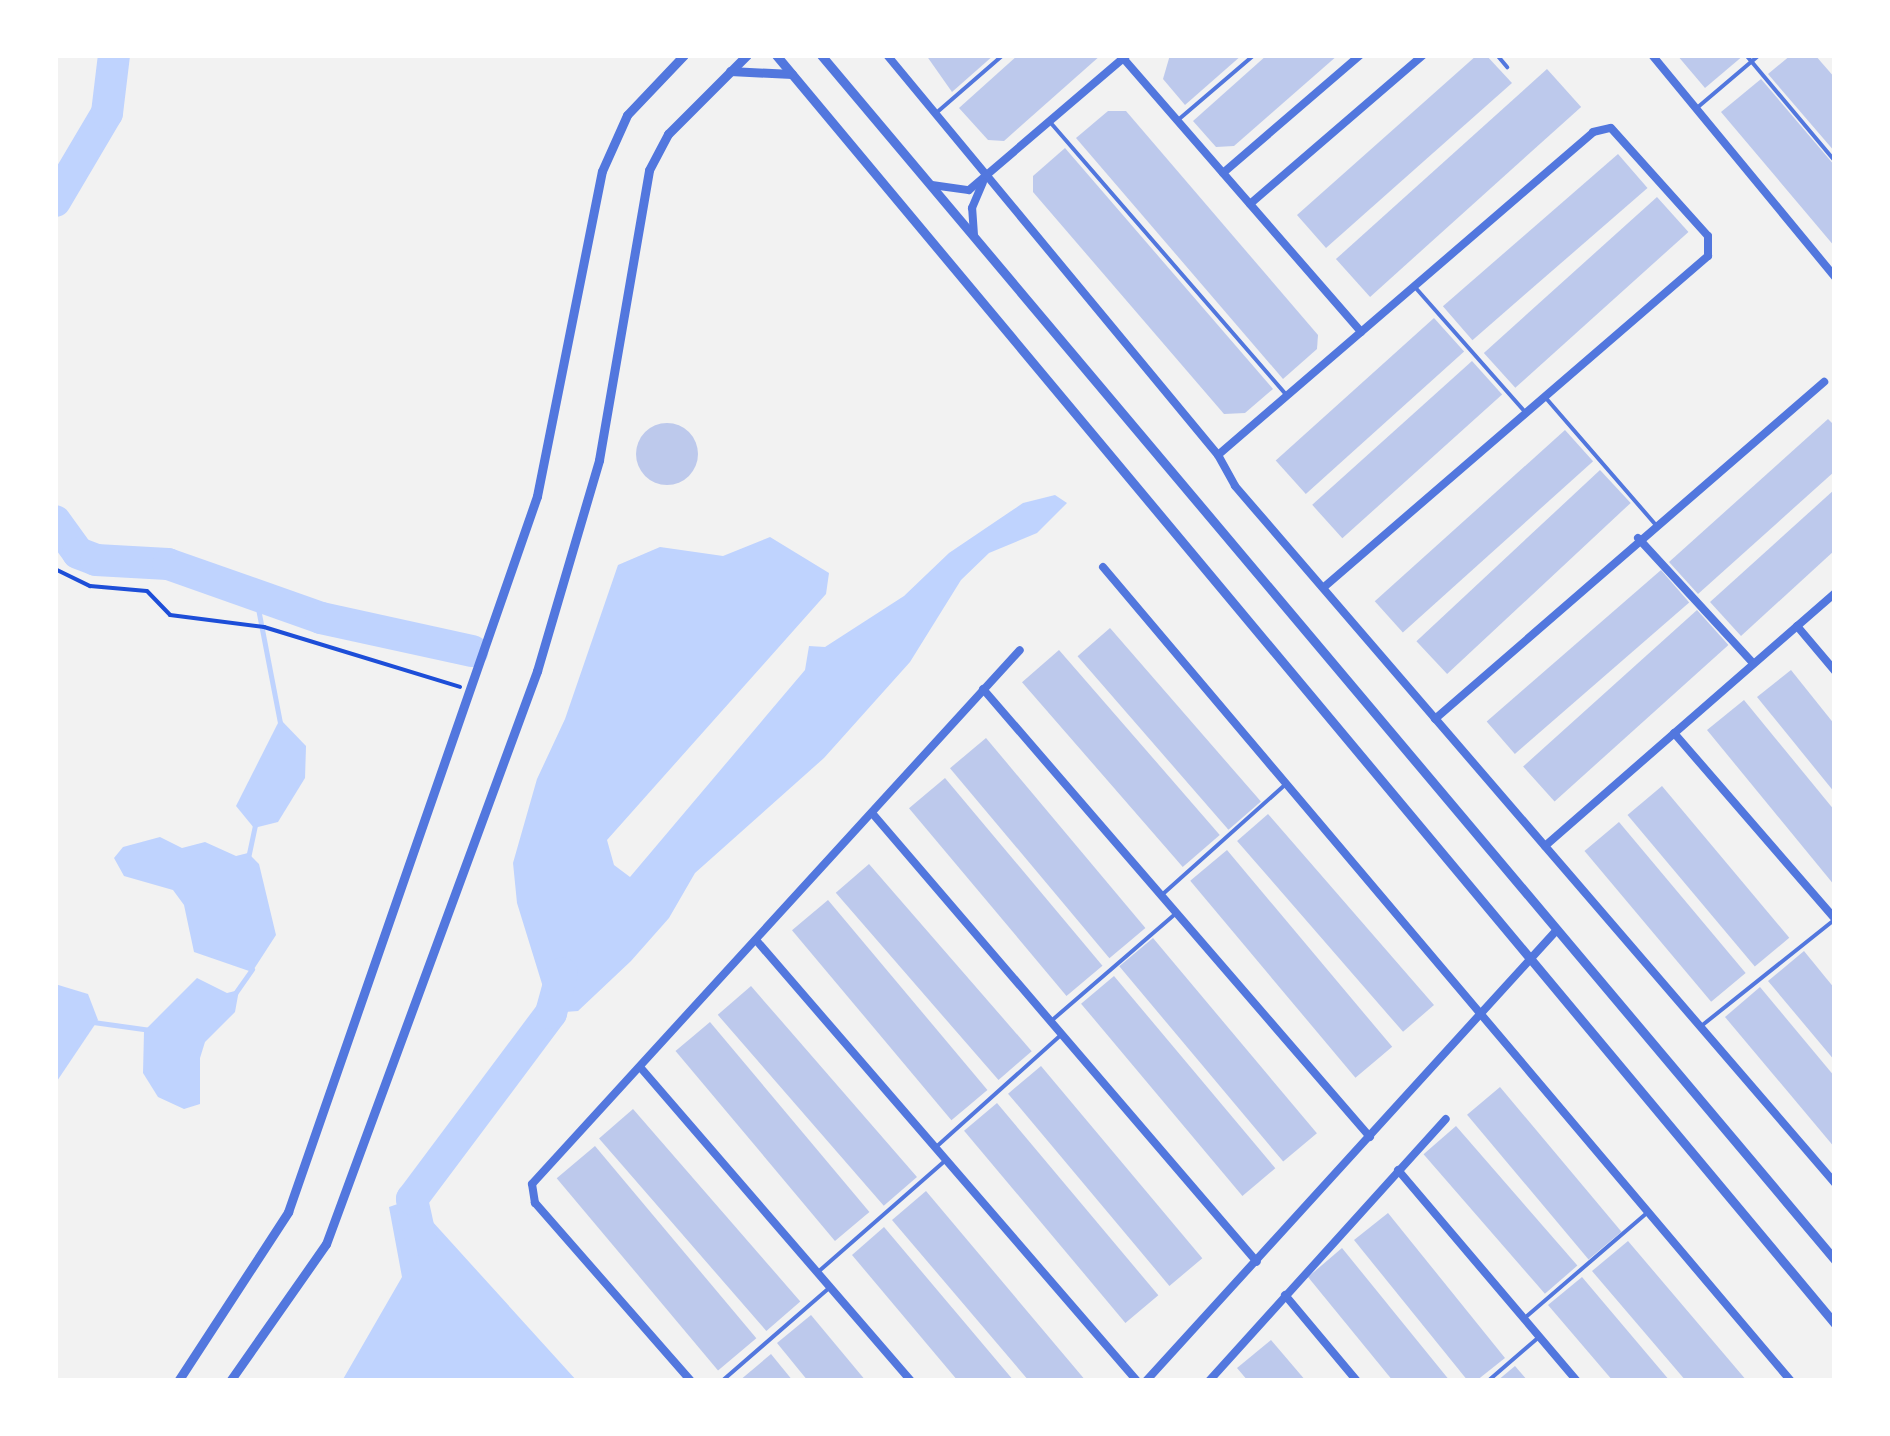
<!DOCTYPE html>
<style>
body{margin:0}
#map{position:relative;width:1890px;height:1436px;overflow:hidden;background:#f2f2f2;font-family:Quicksand,sans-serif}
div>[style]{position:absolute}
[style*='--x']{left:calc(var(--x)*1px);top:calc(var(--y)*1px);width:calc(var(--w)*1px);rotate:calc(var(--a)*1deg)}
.water>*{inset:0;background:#bfd3fe}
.stream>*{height:5px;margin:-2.5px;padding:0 2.5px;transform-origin:2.5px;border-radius:2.5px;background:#bfd3fe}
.river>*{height:32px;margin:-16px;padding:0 16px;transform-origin:16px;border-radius:16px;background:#bfd3fe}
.building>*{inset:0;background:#bdc9ec;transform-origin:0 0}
.round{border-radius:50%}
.path>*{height:4px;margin:-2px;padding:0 2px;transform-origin:2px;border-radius:2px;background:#1d4ed8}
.service>*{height:4px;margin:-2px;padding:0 2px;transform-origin:2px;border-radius:2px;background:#5277de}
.minor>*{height:8px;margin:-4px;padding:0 4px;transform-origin:4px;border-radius:4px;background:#5277de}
.tertiary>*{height:9px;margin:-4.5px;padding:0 4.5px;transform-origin:4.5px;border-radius:4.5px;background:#5277de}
span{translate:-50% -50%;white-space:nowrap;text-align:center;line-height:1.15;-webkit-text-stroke:10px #fff;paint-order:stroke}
.frame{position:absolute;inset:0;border:58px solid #fff;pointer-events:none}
</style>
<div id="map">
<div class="water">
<div style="clip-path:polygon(1055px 495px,1067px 503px,1037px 533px,989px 553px,961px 580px,910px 662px,824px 758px,695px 873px,669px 918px,631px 961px,578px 1011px,551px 1013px,517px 903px,513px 863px,537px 779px,565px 719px,618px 565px,660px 547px,723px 556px,770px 537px,829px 573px,826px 594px,607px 840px,614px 865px,630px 877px,805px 670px,809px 646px,825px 647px,904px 596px,949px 553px,1023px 503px)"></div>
<div style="clip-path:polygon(280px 719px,306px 746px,305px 778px,278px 822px,254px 828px,236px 806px)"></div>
<div style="clip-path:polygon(160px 837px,182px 848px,205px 842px,236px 856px,248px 853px,259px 864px,276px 935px,252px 972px,194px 952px,184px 905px,173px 890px,124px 876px,114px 858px,123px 847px)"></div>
<div style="clip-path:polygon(197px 978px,227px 993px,239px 990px,235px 1012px,205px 1042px,200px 1058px,200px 1104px,184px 1109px,158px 1097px,143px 1073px,144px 1031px)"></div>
<div style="clip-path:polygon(55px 984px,88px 994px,98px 1020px,55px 1084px)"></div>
<div style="clip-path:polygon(412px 1199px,577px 1381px,342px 1381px,402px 1277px,389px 1207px)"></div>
</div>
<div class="stream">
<div style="--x:256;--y:598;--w:127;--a:79.1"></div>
<div style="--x:248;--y:858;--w:34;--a:-78"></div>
<div style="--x:236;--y:992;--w:28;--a:-55"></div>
<div style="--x:93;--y:1022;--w:58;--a:8"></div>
</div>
<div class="river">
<div style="--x:55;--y:201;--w:102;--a:-59.4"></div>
<div style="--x:107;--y:113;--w:58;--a:-83.1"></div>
<div style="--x:55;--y:521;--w:39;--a:54"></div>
<div style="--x:78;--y:553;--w:19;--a:21"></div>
<div style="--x:96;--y:560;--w:72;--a:3.2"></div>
<div style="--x:168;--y:564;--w:162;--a:19.4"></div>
<div style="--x:321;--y:618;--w:155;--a:12.3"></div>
<div style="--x:421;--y:1240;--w:42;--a:-102.4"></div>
<div style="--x:412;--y:1199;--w:232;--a:-53.2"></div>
<div style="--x:551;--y:1013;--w:41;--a:-74.6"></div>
</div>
<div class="building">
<div style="clip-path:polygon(926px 55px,994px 55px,952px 92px)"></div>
<div style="clip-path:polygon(1018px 55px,1101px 55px,1004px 141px,988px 140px,959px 108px)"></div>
<div style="clip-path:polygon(1170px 55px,1242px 55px,1185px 105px,1163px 79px)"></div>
<div style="clip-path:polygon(1267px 55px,1338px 55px,1234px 146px,1216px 147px,1193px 121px)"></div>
<div style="clip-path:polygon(1477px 55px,1486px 55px,1512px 83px,1326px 248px,1297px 215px)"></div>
<div style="clip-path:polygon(1677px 55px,1744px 55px,1705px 88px)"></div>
<div style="clip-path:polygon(1791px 55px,1815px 55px,1835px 78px,1835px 152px,1768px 74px)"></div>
<div style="left:1547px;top:69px;width:51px;height:284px;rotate:48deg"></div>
<div style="clip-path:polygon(1761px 79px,1835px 166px,1835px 247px,1721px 112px)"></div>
<div style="clip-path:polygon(1108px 111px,1126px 111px,1318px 335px,1317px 349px,1283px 379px,1076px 138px)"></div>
<div style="clip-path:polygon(1065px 148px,1273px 389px,1245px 413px,1224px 414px,1033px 192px,1033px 176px)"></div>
<div style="left:1618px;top:154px;width:45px;height:232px;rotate:49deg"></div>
<div style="left:1657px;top:197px;width:47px;height:233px;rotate:48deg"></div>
<div style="left:1434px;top:318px;width:45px;height:213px;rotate:48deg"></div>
<div style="left:1472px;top:361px;width:45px;height:215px;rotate:48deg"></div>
<div style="clip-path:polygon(1828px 419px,1835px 426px,1835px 471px,1698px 594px,1669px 562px)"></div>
<div class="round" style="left:636px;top:423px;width:62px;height:62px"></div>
<div style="left:1565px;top:430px;width:42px;height:256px;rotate:48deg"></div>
<div style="left:1600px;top:470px;width:45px;height:251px;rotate:47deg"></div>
<div style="clip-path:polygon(1835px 489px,1835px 550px,1741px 636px,1710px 602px)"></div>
<div style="left:1661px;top:570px;width:43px;height:231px;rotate:49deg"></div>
<div style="left:1697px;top:610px;width:47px;height:234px;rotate:48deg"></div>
<div style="left:1110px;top:628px;width:230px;height:43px;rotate:49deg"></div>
<div style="left:1059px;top:650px;width:245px;height:49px;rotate:49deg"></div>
<div style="clip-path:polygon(1791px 670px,1835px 725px,1835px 793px,1757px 697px)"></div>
<div style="clip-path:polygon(1744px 700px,1835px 811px,1835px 886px,1707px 730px)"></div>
<div style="left:986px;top:738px;width:248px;height:47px;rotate:50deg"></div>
<div style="left:945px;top:778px;width:245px;height:47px;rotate:50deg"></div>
<div style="left:1662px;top:786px;width:198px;height:45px;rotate:50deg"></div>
<div style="left:1268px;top:814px;width:253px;height:41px;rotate:49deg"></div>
<div style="left:1619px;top:822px;width:197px;height:45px;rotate:50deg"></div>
<div style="left:1227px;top:850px;width:257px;height:48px;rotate:50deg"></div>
<div style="left:869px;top:864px;width:248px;height:44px;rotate:49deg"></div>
<div style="left:828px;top:900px;width:248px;height:47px;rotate:50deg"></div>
<div style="left:1153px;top:938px;width:255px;height:44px;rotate:50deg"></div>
<div style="clip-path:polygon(1804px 951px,1835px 989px,1835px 1061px,1768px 981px)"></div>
<div style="left:1114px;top:976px;width:251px;height:43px;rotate:50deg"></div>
<div style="left:751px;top:986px;width:253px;height:44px;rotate:49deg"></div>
<div style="clip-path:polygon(1760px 987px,1835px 1077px,1835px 1148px,1725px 1017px)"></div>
<div style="left:710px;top:1022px;width:248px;height:45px;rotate:50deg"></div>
<div style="left:1041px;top:1066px;width:251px;height:43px;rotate:50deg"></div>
<div style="left:1500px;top:1087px;width:189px;height:43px;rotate:50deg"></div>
<div style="left:997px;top:1103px;width:251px;height:43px;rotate:50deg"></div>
<div style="left:633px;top:1109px;width:255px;height:45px;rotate:49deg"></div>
<div style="left:1456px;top:1126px;width:185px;height:43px;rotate:49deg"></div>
<div style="left:595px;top:1146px;width:251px;height:50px;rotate:50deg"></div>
<div style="clip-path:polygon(926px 1191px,1086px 1381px,1029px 1381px,892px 1220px)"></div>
<div style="clip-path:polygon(1388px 1213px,1505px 1358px,1476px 1381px,1468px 1381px,1354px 1240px)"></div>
<div style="clip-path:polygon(884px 1227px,1014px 1381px,958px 1381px,852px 1255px)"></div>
<div style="clip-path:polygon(1628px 1241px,1747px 1381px,1686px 1381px,1592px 1271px)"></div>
<div style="clip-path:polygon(1342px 1248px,1450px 1381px,1393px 1381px,1308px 1277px)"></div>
<div style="clip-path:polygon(1582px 1277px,1670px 1381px,1613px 1381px,1548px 1305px)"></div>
<div style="clip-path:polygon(811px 1315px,866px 1381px,808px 1381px,777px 1343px)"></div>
<div style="clip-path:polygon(1271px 1340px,1306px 1381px,1248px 1381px,1237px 1368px)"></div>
<div style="clip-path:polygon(771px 1354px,793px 1381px,739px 1381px)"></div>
<div style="clip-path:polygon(1515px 1366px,1528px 1381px,1497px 1381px)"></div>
</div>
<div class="path">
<div style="--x:55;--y:569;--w:39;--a:26"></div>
<div style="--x:90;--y:586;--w:57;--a:5"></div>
<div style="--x:147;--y:591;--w:33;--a:46"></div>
<div style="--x:170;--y:615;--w:95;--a:7.3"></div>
<div style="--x:264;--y:627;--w:205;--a:17"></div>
</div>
<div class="service">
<div style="--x:1497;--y:55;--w:16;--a:50"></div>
<div style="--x:1746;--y:55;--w:138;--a:50"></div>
<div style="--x:1698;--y:107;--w:80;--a:-40.4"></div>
<div style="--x:935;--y:114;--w:90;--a:-40.9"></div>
<div style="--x:1178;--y:120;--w:100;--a:-40.5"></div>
<div style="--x:1050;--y:122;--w:360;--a:49.1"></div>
<div style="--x:1414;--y:286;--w:169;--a:48.6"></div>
<div style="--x:1545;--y:397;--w:169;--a:49.1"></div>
<div style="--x:1164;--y:893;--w:165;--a:-41.8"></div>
<div style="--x:1050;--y:1022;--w:165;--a:-40.8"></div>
<div style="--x:1700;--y:1027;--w:170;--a:-38.6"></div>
<div style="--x:935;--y:1148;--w:168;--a:-41.9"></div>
<div style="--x:818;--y:1272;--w:170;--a:-41.2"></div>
<div style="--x:1527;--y:1316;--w:160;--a:-40.7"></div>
<div style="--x:722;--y:1381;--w:140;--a:-41"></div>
<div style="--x:1488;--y:1381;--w:67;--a:-40.8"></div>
</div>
<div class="minor">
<div style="--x:887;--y:55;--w:519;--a:50.39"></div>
<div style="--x:1218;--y:455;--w:35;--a:61"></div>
<div style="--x:1235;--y:486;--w:920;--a:49.28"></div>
<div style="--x:1652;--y:55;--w:288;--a:50.5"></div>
<div style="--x:1123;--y:58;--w:363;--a:49"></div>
<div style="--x:1223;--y:173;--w:181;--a:-40.7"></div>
<div style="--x:932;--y:185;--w:37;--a:8"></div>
<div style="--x:969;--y:190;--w:208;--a:-40.5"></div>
<div style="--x:1250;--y:204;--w:228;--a:-40.7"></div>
<div style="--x:974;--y:235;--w:27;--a:-94"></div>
<div style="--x:972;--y:208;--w:28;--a:-67"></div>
<div style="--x:1218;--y:455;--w:495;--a:-40.7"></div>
<div style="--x:1593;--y:132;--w:18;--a:-13"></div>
<div style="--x:1611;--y:128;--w:145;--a:48.1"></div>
<div style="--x:1708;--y:236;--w:20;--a:90"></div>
<div style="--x:1708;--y:256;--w:508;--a:139.23"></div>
<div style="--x:1638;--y:538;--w:170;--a:47.4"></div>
<div style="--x:1103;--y:567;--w:1066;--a:49.8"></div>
<div style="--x:1797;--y:626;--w:59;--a:49.8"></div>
<div style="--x:983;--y:689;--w:592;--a:49.18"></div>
<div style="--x:1435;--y:719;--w:515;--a:-40.9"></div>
<div style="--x:1674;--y:733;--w:246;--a:49.1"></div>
<div style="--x:872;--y:813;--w:591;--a:49.39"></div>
<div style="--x:1545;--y:846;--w:385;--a:-41.1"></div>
<div style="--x:756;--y:940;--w:583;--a:49.17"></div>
<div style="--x:640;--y:1067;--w:415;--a:49.2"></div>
<div style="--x:1398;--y:1170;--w:277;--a:49.7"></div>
<div style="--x:1285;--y:1295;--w:112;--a:50.1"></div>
<div style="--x:691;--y:1381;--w:237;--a:-131.2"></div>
<div style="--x:535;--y:1203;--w:19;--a:-99"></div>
<div style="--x:532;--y:1184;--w:723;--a:-47.58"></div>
<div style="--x:1146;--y:1381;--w:607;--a:-47.67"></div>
<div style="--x:1209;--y:1381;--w:353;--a:-47.9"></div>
</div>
<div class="tertiary">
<div style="--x:776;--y:55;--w:1653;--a:50.15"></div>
<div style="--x:821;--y:55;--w:1575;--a:49.92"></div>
<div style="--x:730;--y:71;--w:62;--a:2.8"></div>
<div style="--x:178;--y:1381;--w:202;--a:-56.9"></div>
<div style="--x:288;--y:1212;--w:758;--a:-70.82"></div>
<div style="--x:537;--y:496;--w:331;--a:-78.7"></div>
<div style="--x:602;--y:171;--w:61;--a:-65.9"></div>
<div style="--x:627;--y:115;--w:83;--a:-46.5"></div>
<div style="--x:230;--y:1381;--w:167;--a:-55"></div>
<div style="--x:326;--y:1244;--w:611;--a:-69.78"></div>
<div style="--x:537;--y:671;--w:220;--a:-73.6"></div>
<div style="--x:599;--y:460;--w:294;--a:-80.2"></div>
<div style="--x:649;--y:170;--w:41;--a:-62.2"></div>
<div style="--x:668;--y:134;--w:112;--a:-45"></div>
</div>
<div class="frame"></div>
</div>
